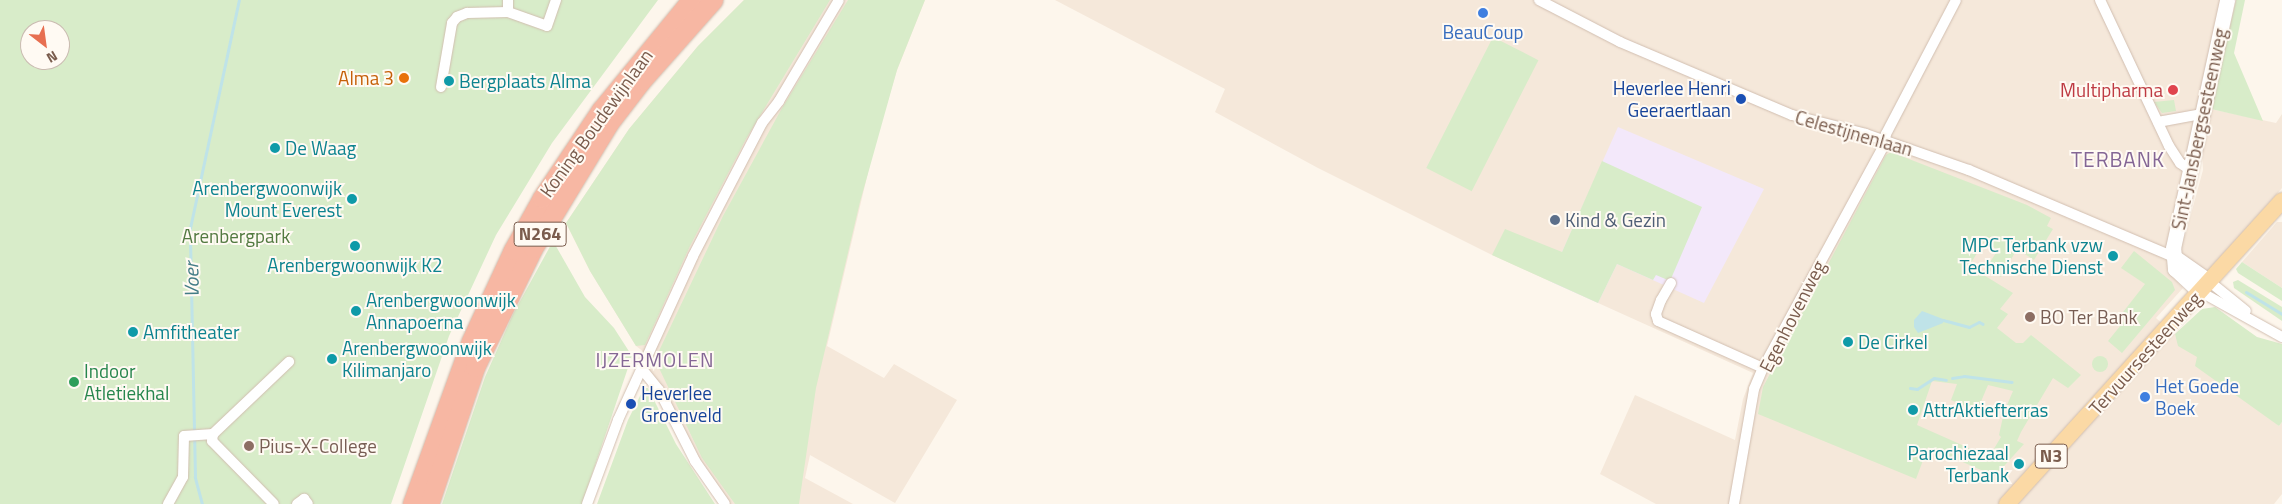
<!DOCTYPE html>
<style>
body{margin:0}
#map{position:relative;width:2282px;height:504px;overflow:hidden;background:#fdf6ec;font-family:"Titillium Web",sans-serif}
div>[style]{position:absolute}
[style*='--x']{left:calc(var(--x)*1px);top:calc(var(--y)*1px);width:calc(var(--w)*1px);rotate:calc(var(--a)*1deg)}
.residential>*{inset:0;background:#f5e8da}
.education>*{inset:0;background:#f3e8fa}
.green>*{inset:0;background:#d8ecc9;transform-origin:0 0}
.round{border-radius:50%}
.water>*{inset:0;background:#bfe3e8}
.stream>*{height:3px;margin:-1.5px;padding:0 1.5px;transform-origin:1.5px;border-radius:1.5px;background:#bfe3e8}
.roads{filter:drop-shadow(0 0 1px #d1beb0) drop-shadow(0 0 1px #d1beb0)}
.street>*{height:10px;margin:-5px;padding:0 5px;transform-origin:5px;border-radius:5px;background:#fff}
.secondary>*{height:15px;margin:-7.5px;padding:0 7.5px;transform-origin:7.5px;border-radius:7.5px;background:#fff}
.primary>*{height:16px;margin:-8px;padding:0 8px;transform-origin:8px;border-radius:8px;background:#fbd9a5}
.highway>*{height:19px;margin:-9.5px;padding:0 9.5px;transform-origin:9.5px;border-radius:9.5px;background:#f7b7a3}
.dots>*{width:14px;height:14px;translate:-50% -50%;box-sizing:border-box;border:2px solid #fffaf3;border-radius:50%}
span{translate:-50% -50%;white-space:nowrap;text-align:center;line-height:1.15;-webkit-text-stroke:4px #fffaf3;paint-order:stroke}
.shield-label span{padding:1px 4px;background:#fffaf3;border:1px solid;border-radius:4px;-webkit-text-stroke-width:0}
.shield-label{font-size:18px;color:#7a5c4d;font-weight:700}
.shop-label{font-size:19px;color:#366cbe}
.left{translate:0 -50%;text-align:left}
.food-label{font-size:19px;color:#c56008}
.right{translate:-100% -50%;text-align:right}
.culture-label{font-size:19px;color:#0d838f}
.transit-label{font-size:19px;color:#164399}
.health-label{font-size:19px;color:#be3a42}
.street-label{font-size:19px;color:#7a5c4d}
.service-label{font-size:19px;color:#4e5e75}
.park-label{font-size:19px;color:#537a41}
.education-label{font-size:19px;color:#785e54}
.leisure-label{font-size:19px;color:#27864d}
.water-label{font-size:20px;color:#437c86;font-style:italic}
.neighbourhood-label{font-size:20px;color:#846695;letter-spacing:1px}
.quarter-label{font-size:21px;color:#846695;letter-spacing:1px}
.north{position:absolute;left:20px;top:20px;width:50px;height:50px;box-sizing:border-box;background:#fffaf3;border:1px solid #cabbb1;border-radius:50%;rotate:150deg;font-size:14px;font-weight:700;line-height:20px;text-align:center;color:#7a5c4d}
.north::after{content:'';display:block;margin:auto;width:18px;height:22px;background:#e76f51;clip-path:polygon(50% 0,100% 100%,50% 72%,0 100%)}
</style>
<div id="map">
<div class="residential">
<div style="clip-path:polygon(744px 0,925px 0,897px 70px,875px 143px,827px 346px,884px 378px,894px 364px,957px 400px,895px 503px,810px 455px,805px 478px,853px 504px,725px 504px,641px 368px,648px 355px,636px 346px,590px 271px,566px 223px,629px 129px,698px 46px)"></div>
<div style="clip-path:polygon(1055px 0,2227px 0,2174px 257px,2167px 271px,2183px 288px,2156px 318px,2279px 426px,2282px 422px,2282px 494px,2274px 504px,1656px 504px,1600px 474px,1635px 395px,1735px 440px,1743px 399px,1753px 373px,1492px 255px,1318px 168px,1215px 112px,1225px 89px)"></div>
<div style="clip-path:polygon(2211px 109px,2276px 123px,2282px 114px,2282px 188px,2209px 272px,2183px 256px,2180px 241px,2185px 236px,2203px 170px,2202px 149px)"></div>
<div style="clip-path:polygon(2277px 222px,2282px 222px,2282px 288px,2242px 262px)"></div>
</div>
<div class="education">
<div style="clip-path:polygon(1618px 127px,1764px 189px,1704px 303px,1617px 264px,1598px 303px,1549px 281px)"></div>
</div>
<div class="green">
<div style="clip-path:polygon(evenodd,0 0,658px 0,552px 143px,496px 235px,449px 336px,391px 504px,0 504px,0 0,30px 30px,60px 30px,60px 60px,30px 60px,30px 30px)"></div>
<div style="clip-path:polygon(744px 0,830px 0,746px 139px,690px 246px,645px 345px,636px 346px,590px 271px,566px 223px,629px 129px,698px 46px)"></div>
<div style="clip-path:polygon(848px 0,925px 0,897px 70px,860px 202px,816px 388px,799px 504px,735px 504px,702px 458px,659px 368px,658px 353px,723px 216px,782px 108px)"></div>
<div style="clip-path:polygon(2236px 0,2245px 0,2234px 53px,2263px 121px,2211px 109px)"></div>
<div style="left:1493px;top:37px;width:51px;height:147px;rotate:27deg"></div>
<div style="clip-path:polygon(2174px 100px,2176px 111px,2162px 113px,2154px 102px)"></div>
<div style="clip-path:polygon(evenodd,1891px 152px,2027px 205px,2051px 218px,2047px 226px,2053px 229px,2034px 260px,2017px 249px,2001px 277px,1986px 268px,1998px 250px,1984px 242px,1969px 266px,2013px 293px,2000px 309px,2008px 314px,1997px 328px,2016px 343px,2023px 343px,2031px 335px,2081px 375px,2068px 388px,2053px 378px,2021px 432px,2017px 441px,2024px 444px,1995px 476px,1928px 447px,1916px 479px,1758px 414px,1763px 387px,1886px 155px,1891px 152px,1932px 381px,1957px 384px,1951px 400px,1977px 411px,1988px 385px,2013px 391px,2004px 412px,1999px 435px,2001px 437px,1989px 457px,1917px 425px,1932px 381px)"></div>
<div style="clip-path:polygon(1602px 161px,1702px 207px,1670px 281px,1656px 275px,1653px 280px,1617px 264px,1598px 303px,1492px 255px,1505px 229px,1562px 252px)"></div>
<div style="clip-path:polygon(553px 241px,585px 297px,614px 328px,632px 356px,582px 504px,442px 504px,485px 377px,513px 314px)"></div>
<div style="clip-path:polygon(2134px 251px,2172px 282px,2175px 290px,2122px 353px,2108px 341px,2125px 320px,2120px 316px,2145px 284px,2121px 268px)"></div>
<div style="clip-path:polygon(2242px 262px,2282px 288px,2282px 301px,2238px 273px,2236px 269px)"></div>
<div style="clip-path:polygon(2238px 280px,2282px 307px,2282px 321px,2234px 288px,2233px 282px)"></div>
<div style="clip-path:polygon(2215px 307px,2257px 337px,2282px 344px,2282px 422px,2279px 426px,2195px 366px,2197px 357px,2178px 346px,2175px 334px,2202px 309px)"></div>
<div class="round" style="left:2092px;top:356px;width:16px;height:16px"></div>
<div style="clip-path:polygon(644px 388px,648px 388px,676px 444px,715px 504px,597px 504px,628px 420px)"></div>
</div>
<div class="water">
<div style="clip-path:polygon(1922px 311px,1943px 319px,1943px 323px,1918px 333px,1914px 327px,1914px 320px)"></div>
</div>
<div class="stream">
<div style="--x:2246;--y:292;--w:42;--a:31.4"></div>
<div style="--x:1943;--y:320;--w:27;--a:15"></div>
<div style="--x:1969;--y:327;--w:11;--a:-27"></div>
<div style="--x:1979;--y:322;--w:4;--a:27"></div>
<div style="--x:1952;--y:378;--w:12;--a:-9"></div>
<div style="--x:1964;--y:376;--w:48;--a:7.1"></div>
<div style="--x:1910;--y:388;--w:7;--a:8"></div>
<div style="--x:1917;--y:389;--w:20;--a:-33"></div>
<div style="--x:1934;--y:378;--w:12;--a:9"></div>
<div style="--x:202;--y:504;--w:28;--a:-105"></div>
<div style="--x:195;--y:477;--w:249;--a:-91.2"></div>
<div style="--x:190;--y:228;--w:233;--a:-77.9"></div>
</div>
<div class="roads">
<div class="street">
<div style="--x:508;--y:0;--w:12;--a:90"></div>
<div style="--x:1539;--y:0;--w:91;--a:27.4"></div>
<div style="--x:1620;--y:42;--w:187;--a:23"></div>
<div style="--x:1792;--y:115;--w:76;--a:14.4"></div>
<div style="--x:1866;--y:134;--w:109;--a:19.3"></div>
<div style="--x:1969;--y:170;--w:223;--a:23"></div>
<div style="--x:2100;--y:0;--w:161;--a:64.7"></div>
<div style="--x:2169;--y:146;--w:20;--a:57"></div>
<div style="--x:2180;--y:163;--w:11;--a:34"></div>
<div style="--x:441;--y:87;--w:65;--a:-80.2"></div>
<div style="--x:452;--y:23;--w:8;--a:-50"></div>
<div style="--x:457;--y:17;--w:11;--a:-22"></div>
<div style="--x:467;--y:13;--w:41;--a:-1.4"></div>
<div style="--x:508;--y:12;--w:41;--a:19.7"></div>
<div style="--x:547;--y:26;--w:28;--a:-71"></div>
<div style="--x:2158;--y:122;--w:45;--a:-10.3"></div>
<div style="--x:2210;--y:282;--w:46;--a:38.9"></div>
<div style="--x:1671;--y:283;--w:20;--a:120"></div>
<div style="--x:1661;--y:300;--w:15;--a:110"></div>
<div style="--x:1656;--y:314;--w:7;--a:74"></div>
<div style="--x:1658;--y:321;--w:115;--a:24.1"></div>
<div style="--x:2199;--y:291;--w:95;--a:29"></div>
<div style="--x:641;--y:368;--w:28;--a:51"></div>
<div style="--x:659;--y:390;--w:80;--a:63.1"></div>
<div style="--x:695;--y:461;--w:52;--a:55.1"></div>
<div style="--x:213;--y:434;--w:7;--a:98"></div>
<div style="--x:212;--y:441;--w:88;--a:45.5"></div>
<div style="--x:168;--y:504;--w:31;--a:-61"></div>
<div style="--x:183;--y:477;--w:41;--a:-88.6"></div>
<div style="--x:184;--y:436;--w:29;--a:-4"></div>
<div style="--x:213;--y:434;--w:105;--a:-43.5"></div>
<div style="--x:297;--y:504;--w:9;--a:-36"></div>
<div style="--x:304;--y:499;--w:6;--a:51"></div>
<div style="--x:587;--y:504;--w:90;--a:-69.7"></div>
<div style="--x:618;--y:420;--w:180;--a:-65.4"></div>
<div style="--x:693;--y:256;--w:150;--a:-62.6"></div>
<div style="--x:762;--y:123;--w:28;--a:-52"></div>
<div style="--x:779;--y:101;--w:117;--a:-59.3"></div>
<div style="--x:1734;--y:504;--w:117;--a:-80.1"></div>
<div style="--x:1754;--y:389;--w:23;--a:-67"></div>
<div style="--x:1763;--y:368;--w:254;--a:-61.5"></div>
<div style="--x:1884;--y:145;--w:11;--a:-80"></div>
<div style="--x:1886;--y:134;--w:151;--a:-62.4"></div>
</div>
<div class="secondary">
<div style="--x:2174;--y:257;--w:44;--a:34.8"></div>
<div style="--x:2199;--y:291;--w:33;--a:-137"></div>
<div style="--x:2175;--y:269;--w:21;--a:-95"></div>
<div style="--x:2173;--y:248;--w:254;--a:-77.7"></div>
</div>
<div class="primary">
<div style="--x:2007;--y:504;--w:409;--a:-47.8"></div>
</div>
<div class="highway">
<div style="--x:412;--y:504;--w:173;--a:-70.1"></div>
<div style="--x:471;--y:341;--w:100;--a:-65.2"></div>
<div style="--x:513;--y:250;--w:60;--a:-60.9"></div>
<div style="--x:542;--y:198;--w:106;--a:-56.2"></div>
<div style="--x:601;--y:110;--w:142;--a:-50.7"></div>
<div style="--x:429;--y:504;--w:145;--a:-71.4"></div>
<div style="--x:475;--y:367;--w:132;--a:-64"></div>
<div style="--x:533;--y:248;--w:146;--a:-58.7"></div>
<div style="--x:609;--y:123;--w:54;--a:-52.5"></div>
<div style="--x:642;--y:80;--w:107;--a:-48.4"></div>
</div>
</div>
<div class="dots">
<div style="left:1483px;top:13px;background:#3f7fe0"></div>
<div style="left:404px;top:78px;background:#e8710a"></div>
<div style="left:449px;top:81px;background:#0f9aa8"></div>
<div style="left:2173px;top:90px;background:#e0444e"></div>
<div style="left:1741px;top:99px;background:#1a4fb4"></div>
<div style="left:275px;top:148px;background:#0f9aa8"></div>
<div style="left:352px;top:199px;background:#0f9aa8"></div>
<div style="left:1555px;top:220px;background:#5c6f8a"></div>
<div style="left:355px;top:246px;background:#0f9aa8"></div>
<div style="left:2113px;top:256px;background:#0f9aa8"></div>
<div style="left:356px;top:311px;background:#0f9aa8"></div>
<div style="left:2030px;top:317px;background:#8d6e63"></div>
<div style="left:133px;top:332px;background:#0f9aa8"></div>
<div style="left:1848px;top:342px;background:#0f9aa8"></div>
<div style="left:332px;top:359px;background:#0f9aa8"></div>
<div style="left:74px;top:382px;background:#2e9e5b"></div>
<div style="left:2145px;top:397px;background:#3f7fe0"></div>
<div style="left:631px;top:404px;background:#1a4fb4"></div>
<div style="left:1913px;top:410px;background:#0f9aa8"></div>
<div style="left:249px;top:446px;background:#8d6e63"></div>
<div style="left:2019px;top:464px;background:#0f9aa8"></div>
</div>
<div class="shield-label">
<span style="left:540px;top:234px">N264</span>
<span style="left:2051px;top:456px">N3</span>
</div>
<div class="shop-label">
<span style="left:1483px;top:32px">BeauCoup</span>
<span class="left" style="left:2155px;top:397px">Het Goede<br>Boek</span>
</div>
<div class="food-label">
<span class="right" style="left:394px;top:78px">Alma 3</span>
</div>
<div class="culture-label">
<span class="left" style="left:459px;top:81px">Bergplaats Alma</span>
<span class="left" style="left:285px;top:148px">De Waag</span>
<span class="right" style="left:342px;top:199px">Arenbergwoonwijk<br>Mount Everest</span>
<span class="right" style="left:2103px;top:256px">MPC Terbank vzw<br>Technische Dienst</span>
<span style="left:355px;top:265px">Arenbergwoonwijk K2</span>
<span class="left" style="left:366px;top:311px">Arenbergwoonwijk<br>Annapoerna</span>
<span class="left" style="left:143px;top:332px">Amfitheater</span>
<span class="left" style="left:1858px;top:342px">De Cirkel</span>
<span class="left" style="left:342px;top:359px">Arenbergwoonwijk<br>Kilimanjaro</span>
<span class="left" style="left:1923px;top:410px">AttrAktiefterras</span>
<span class="right" style="left:2009px;top:464px">Parochiezaal<br>Terbank</span>
</div>
<div class="transit-label">
<span class="right" style="left:1731px;top:99px">Heverlee Henri<br>Geeraertlaan</span>
<span class="left" style="left:641px;top:404px">Heverlee<br>Groenveld</span>
</div>
<div class="health-label">
<span class="right" style="left:2163px;top:90px">Multipharma</span>
</div>
<div class="street-label">
<span style="left:596px;top:123px;rotate:-54deg">Koning Boudewijnlaan</span>
<span style="left:2199px;top:129px;rotate:-78deg">Sint-Jansbergsesteenweg</span>
<span style="left:1854px;top:133px;rotate:16deg">Celestijnenlaan</span>
<span style="left:1792px;top:316px;rotate:-63deg">Egenhovenweg</span>
<span style="left:2145px;top:353px;rotate:-48deg">Tervuursesteenweg</span>
</div>
<div class="service-label">
<span class="left" style="left:1565px;top:220px">Kind &amp; Gezin</span>
</div>
<div class="park-label">
<span style="left:236px;top:236px">Arenbergpark</span>
</div>
<div class="education-label">
<span class="left" style="left:2040px;top:317px">BO Ter Bank</span>
<span class="left" style="left:259px;top:446px">Pius-X-College</span>
</div>
<div class="leisure-label">
<span class="left" style="left:84px;top:382px">Indoor<br>Atletiekhal</span>
</div>
<div class="water-label">
<span style="left:191px;top:280px;rotate:-91deg">Voer</span>
</div>
<div class="neighbourhood-label">
<span style="left:655px;top:359px">IJZERMOLEN</span>
</div>
<div class="quarter-label">
<span style="left:2118px;top:159px">TERBANK</span>
</div>
<div class="north">N</div>
</div>
